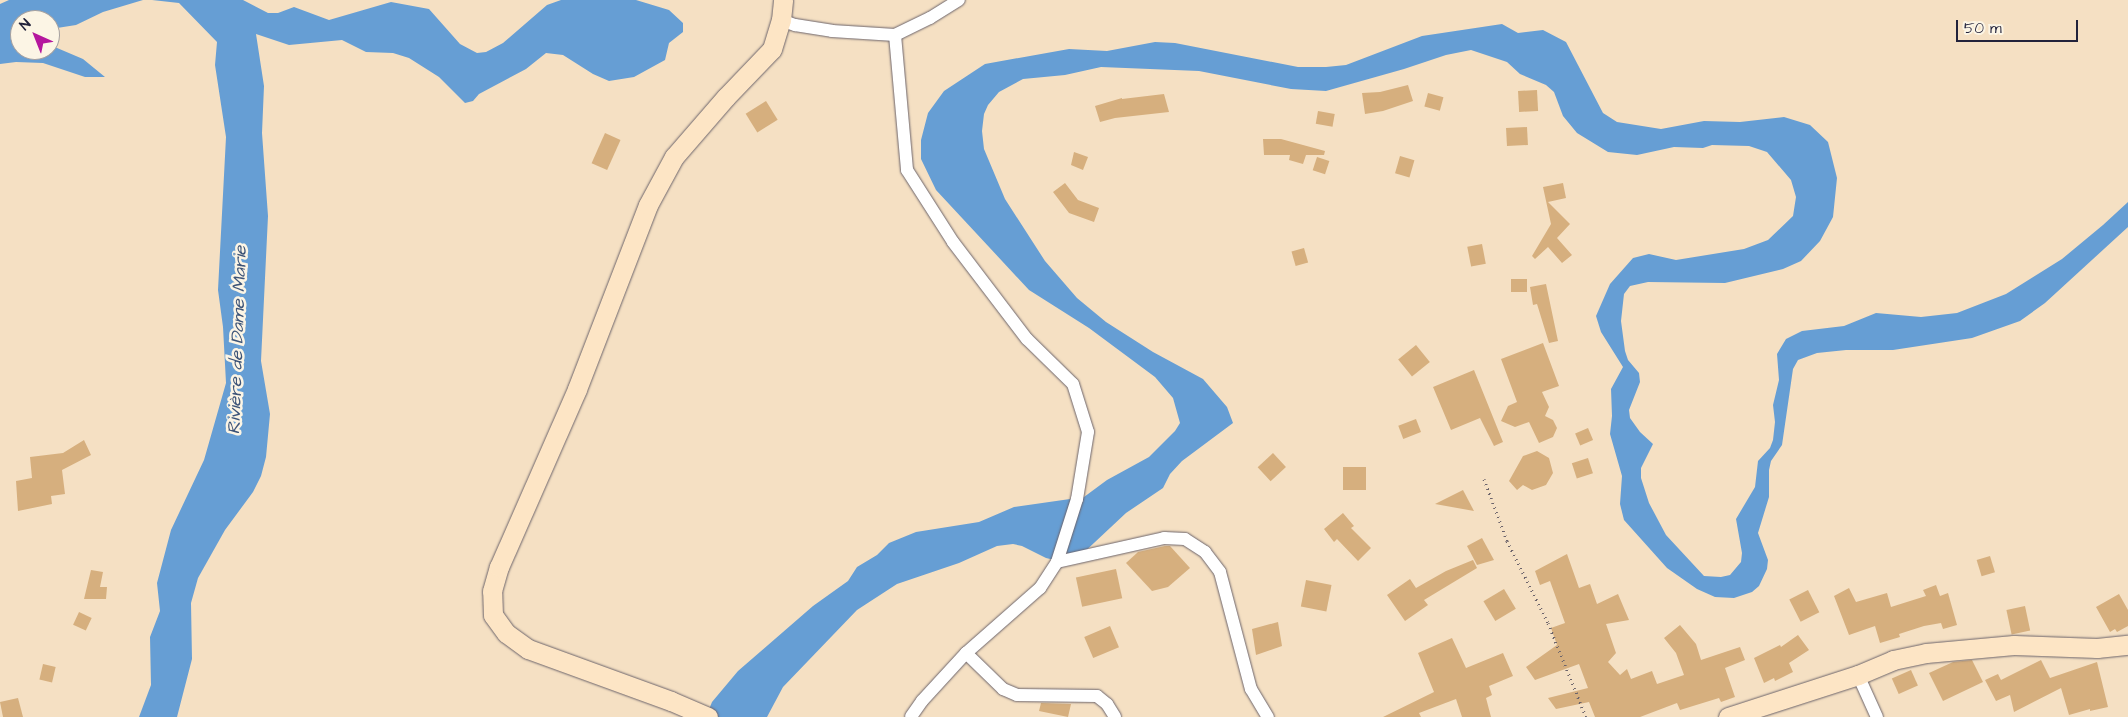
<!DOCTYPE html>
<meta charset="utf-8">
<style>
body{margin:0}
#map{position:relative;width:2128px;height:717px;overflow:hidden;background:#f5e0c3;font-family:"Architects Daughter",sans-serif}
div>[style]{position:absolute}
[style*='--x']{left:calc(var(--x)*1px);top:calc(var(--y)*1px);width:calc(var(--w)*1px);rotate:calc(var(--a)*1deg)}
.water>*{inset:0;background:#669ed4}
.building>*{inset:0;background:#d6af7e;transform-origin:0 0}
.path>*{height:3px;margin-top:-1.5px;transform-origin:0;background:repeating-linear-gradient(90deg,#6c646b 0 1px,transparent 0 5px)}
.roads{filter:drop-shadow(0 0 1px #6c646b) drop-shadow(0 0 1px #6c646b)}
.street>*{height:12px;margin:-6px;padding:0 6px;transform-origin:6px;border-radius:6px;background:#fff}
.secondary>*{height:19px;margin:-9.5px;padding:0 9.5px;transform-origin:9.5px;border-radius:9.5px;background:#fde5c5}
span{translate:-50% -50%;white-space:nowrap;text-align:center;line-height:1.15;-webkit-text-stroke:5px #fcf5e5;paint-order:stroke}
.water-label{font-size:18px;color:#3d5478;font-style:italic}
.north{position:absolute;left:10px;top:10px;width:50px;height:50px;box-sizing:border-box;background:#fcf5e5;border:1px solid #a5a1a1;border-radius:50%;rotate:316deg;font-size:14px;font-weight:700;line-height:20px;text-align:center;color:#22223b}
.north::after{content:'';display:block;margin:auto;width:18px;height:22px;background:#b5179e;clip-path:polygon(50% 0,100% 100%,50% 72%,0 100%)}
.scale{position:absolute;left:1956px;top:20px;width:122px;height:22px;box-sizing:border-box;border:2px solid #22223b;border-top:0;padding-left:6px;font-size:15px;line-height:18px;white-space:nowrap;color:#22223b;-webkit-text-stroke:4px #fcf5e5;paint-order:stroke}
</style>
<div id="map">
<div class="water">
<div style="clip-path:polygon(9px 0,143px 0,103px 12px,76px 25px,57px 28px,50px 33px,50px 20px,20px 20px,20px 50px,50px 50px,50px 45px,83px 59px,105px 77px,85px 77px,43px 63px,16px 62px,0 64px,0 4px)"></div>
<div style="clip-path:polygon(152px 0,243px 0,268px 13px,278px 13px,294px 7px,329px 20px,391px 2px,429px 9px,460px 44px,477px 53px,486px 52px,503px 43px,547px 5px,561px 0,636px 0,669px 10px,683px 23px,683px 32px,669px 43px,665px 60px,634px 77px,609px 81px,593px 74px,563px 55px,546px 53px,526px 69px,479px 94px,473px 101px,465px 103px,439px 77px,409px 58px,393px 53px,366px 52px,342px 40px,289px 45px,256px 34px,264px 86px,262px 133px,268px 216px,261px 361px,270px 414px,266px 457px,261px 476px,253px 492px,225px 530px,198px 578px,191px 603px,192px 659px,177px 717px,139px 717px,151px 685px,150px 637px,160px 611px,157px 583px,171px 530px,204px 460px,226px 383px,223px 327px,218px 290px,226px 137px,215px 65px,217px 42px,179px 3px)"></div>
<div style="clip-path:polygon(1502px 24px,1518px 33px,1543px 30px,1566px 42px,1603px 113px,1617px 122px,1661px 129px,1704px 121px,1740px 122px,1784px 117px,1810px 125px,1828px 142px,1837px 178px,1833px 217px,1820px 241px,1801px 261px,1783px 269px,1725px 283px,1648px 282px,1630px 286px,1624px 294px,1621px 321px,1625px 351px,1628px 360px,1639px 373px,1640px 382px,1629px 410px,1630px 418px,1640px 432px,1653px 444px,1641px 468px,1641px 478px,1649px 503px,1666px 535px,1704px 576px,1721px 577px,1730px 575px,1741px 562px,1742px 553px,1736px 519px,1755px 487px,1758px 461px,1770px 448px,1773px 440px,1775px 422px,1773px 405px,1779px 380px,1777px 354px,1786px 339px,1802px 331px,1844px 326px,1876px 313px,1921px 317px,1957px 313px,2006px 294px,2062px 259px,2103px 225px,2128px 202px,2128px 227px,2045px 303px,2020px 321px,1972px 338px,1893px 350px,1846px 350px,1817px 353px,1798px 360px,1793px 369px,1782px 445px,1771px 461px,1769px 470px,1769px 497px,1758px 533px,1768px 560px,1767px 569px,1759px 586px,1752px 592px,1734px 598px,1715px 597px,1697px 589px,1667px 568px,1624px 520px,1620px 504px,1622px 476px,1610px 434px,1612px 416px,1611px 389px,1623px 367px,1601px 332px,1596px 316px,1610px 284px,1633px 258px,1649px 254px,1676px 260px,1744px 249px,1768px 240px,1793px 216px,1796px 197px,1791px 180px,1767px 152px,1749px 146px,1712px 145px,1703px 148px,1674px 147px,1637px 155px,1608px 152px,1577px 133px,1563px 116px,1554px 92px,1546px 85px,1520px 74px,1507px 62px,1471px 50px,1446px 55px,1404px 69px,1326px 91px,1291px 89px,1199px 71px,1101px 67px,1065px 75px,1023px 79px,999px 92px,988px 105px,984px 114px,982px 131px,984px 149px,1005px 199px,1045px 261px,1077px 298px,1106px 322px,1153px 352px,1203px 379px,1227px 407px,1233px 423px,1182px 461px,1170px 474px,1163px 488px,1126px 513px,1079px 557px,1063px 562px,1046px 558px,1022px 546px,1013px 544px,997px 546px,959px 563px,897px 584px,857px 610px,783px 687px,767px 717px,706px 717px,712px 702px,738px 671px,813px 606px,848px 581px,857px 567px,877px 555px,889px 543px,916px 532px,979px 522px,1014px 507px,1084px 497px,1107px 480px,1149px 457px,1175px 431px,1180px 423px,1173px 398px,1155px 377px,1089px 328px,1029px 290px,936px 190px,921px 159px,921px 140px,928px 113px,944px 91px,985px 64px,1069px 49px,1107px 51px,1155px 42px,1175px 43px,1298px 67px,1326px 67px,1346px 65px,1422px 36px)"></div>
</div>
<div class="building">
<div style="clip-path:polygon(1408px 85px,1413px 101px,1383px 111px,1365px 114px,1362px 93px,1380px 92px)"></div>
<div style="left:1537px;top:90px;width:21px;height:19px;rotate:87deg"></div>
<div style="left:1428px;top:93px;width:16px;height:14px;rotate:15deg"></div>
<div style="clip-path:polygon(1164px 94px,1169px 112px,1115px 118px,1100px 122px,1095px 106px,1122px 98px,1122px 99px)"></div>
<div style="left:766px;top:101px;width:22px;height:24px;rotate:58deg"></div>
<div style="left:1318px;top:111px;width:17px;height:13px;rotate:10deg"></div>
<div style="left:1527px;top:127px;width:18px;height:21px;rotate:87deg"></div>
<div style="left:605px;top:133px;width:17px;height:33px;rotate:24deg"></div>
<div style="clip-path:polygon(1263px 139px,1281px 139px,1325px 151px,1324px 155px,1306px 155px,1303px 164px,1289px 160px,1290px 155px,1264px 155px)"></div>
<div style="clip-path:polygon(1074px 152px,1088px 157px,1083px 170px,1071px 165px)"></div>
<div style="left:1400px;top:156px;width:15px;height:18px;rotate:16deg"></div>
<div style="left:1317px;top:157px;width:13px;height:14px;rotate:18deg"></div>
<div style="clip-path:polygon(1065px 183px,1078px 200px,1099px 208px,1094px 222px,1069px 213px,1053px 192px)"></div>
<div style="clip-path:polygon(1563px 183px,1566px 198px,1548px 202px,1570px 224px,1557px 238px,1572px 255px,1562px 263px,1548px 247px,1535px 259px,1532px 256px,1551px 224px,1543px 187px)"></div>
<div style="left:1482px;top:244px;width:20px;height:15px;rotate:79deg"></div>
<div style="left:1304px;top:248px;width:15px;height:13px;rotate:74deg"></div>
<div style="left:1511px;top:279px;width:16px;height:13px"></div>
<div style="clip-path:polygon(1546px 284px,1558px 341px,1549px 343px,1537px 304px,1533px 305px,1530px 287px)"></div>
<div style="clip-path:polygon(1543px 343px,1559px 386px,1542px 392px,1549px 407px,1545px 416px,1553px 420px,1557px 428px,1553px 437px,1539px 443px,1529px 422px,1515px 427px,1501px 421px,1508px 406px,1517px 402px,1501px 359px)"></div>
<div style="left:1416px;top:345px;width:22px;height:23px;rotate:51deg"></div>
<div style="clip-path:polygon(1474px 370px,1503px 442px,1494px 446px,1480px 418px,1451px 430px,1433px 387px)"></div>
<div style="left:1416px;top:419px;width:14px;height:19px;rotate:69deg"></div>
<div style="left:1588px;top:428px;width:13px;height:14px;rotate:67deg"></div>
<div style="clip-path:polygon(84px 440px,91px 455px,62px 470px,65px 494px,51px 496px,52px 504px,18px 511px,16px 481px,32px 478px,30px 457px,63px 453px)"></div>
<div style="clip-path:polygon(1537px 451px,1549px 458px,1553px 473px,1546px 485px,1532px 490px,1523px 485px,1517px 490px,1509px 481px,1523px 456px)"></div>
<div style="left:1273px;top:453px;width:19px;height:21px;rotate:47deg"></div>
<div style="left:1588px;top:458px;width:16px;height:17px;rotate:72deg"></div>
<div style="left:1343px;top:467px;width:23px;height:23px"></div>
<div style="clip-path:polygon(1463px 490px,1474px 511px,1435px 504px)"></div>
<div style="clip-path:polygon(1343px 513px,1354px 526px,1351px 528px,1371px 548px,1358px 561px,1337px 539px,1334px 542px,1324px 529px)"></div>
<div style="clip-path:polygon(1482px 538px,1494px 560px,1477px 565px,1467px 546px)"></div>
<div style="clip-path:polygon(1165px 546px,1170px 546px,1190px 568px,1168px 587px,1152px 591px,1126px 563px,1138px 552px)"></div>
<div style="clip-path:polygon(1567px 554px,1579px 588px,1590px 584px,1597px 604px,1618px 594px,1629px 620px,1606px 624px,1616px 653px,1608px 662px,1620px 675px,1627px 669px,1631px 679px,1652px 671px,1657px 684px,1684px 675px,1676px 653px,1664px 638px,1680px 625px,1696px 644px,1701px 660px,1740px 647px,1745px 660px,1725px 668px,1735px 697px,1721px 702px,1719px 698px,1680px 710px,1677px 703px,1640px 717px,1595px 717px,1589px 702px,1556px 709px,1548px 698px,1588px 688px,1579px 664px,1535px 680px,1526px 667px,1557px 645px,1551px 628px,1565px 623px,1550px 581px,1540px 585px,1535px 571px)"></div>
<div style="left:1990px;top:556px;width:17px;height:14px;rotate:73deg"></div>
<div style="clip-path:polygon(1473px 560px,1477px 568px,1424px 600px,1428px 605px,1405px 621px,1387px 595px,1410px 579px,1416px 588px,1446px 571px)"></div>
<div style="left:1116px;top:569px;width:30px;height:41px;rotate:78deg"></div>
<div style="clip-path:polygon(91px 570px,103px 572px,100px 587px,107px 587px,106px 599px,84px 599px)"></div>
<div style="left:1306px;top:580px;width:26px;height:27px;rotate:11deg"></div>
<div style="clip-path:polygon(1936px 585px,1940px 596px,1948px 593px,1957px 625px,1943px 629px,1941px 623px,1924px 626px,1899px 634px,1900px 637px,1880px 643px,1875px 626px,1849px 635px,1834px 596px,1849px 588px,1856px 602px,1887px 593px,1891px 607px,1926px 596px,1923px 590px)"></div>
<div style="left:1504px;top:589px;width:23px;height:24px;rotate:59deg"></div>
<div style="left:1808px;top:590px;width:25px;height:21px;rotate:63deg"></div>
<div style="clip-path:polygon(2119px 594px,2128px 610px,2128px 626px,2117px 632px,2115px 629px,2110px 632px,2096px 607px)"></div>
<div style="left:2025px;top:606px;width:25px;height:19px;rotate:78deg"></div>
<div style="left:79px;top:612px;width:14px;height:14px;rotate:25deg"></div>
<div style="clip-path:polygon(1278px 622px,1282px 646px,1256px 655px,1252px 629px)"></div>
<div style="left:1110px;top:626px;width:23px;height:28px;rotate:67deg"></div>
<div style="clip-path:polygon(1798px 635px,1809px 650px,1789px 663px,1793px 672px,1775px 681px,1774px 678px,1764px 683px,1754px 658px,1780px 645px,1781px 647px)"></div>
<div style="clip-path:polygon(1452px 638px,1466px 668px,1503px 653px,1513px 676px,1489px 686px,1492px 695px,1486px 698px,1491px 717px,1462px 717px,1456px 699px,1419px 713px,1421px 717px,1383px 717px,1434px 692px,1418px 653px)"></div>
<div style="clip-path:polygon(1972px 660px,1983px 682px,1943px 701px,1929px 673px,1953px 662px)"></div>
<div style="clip-path:polygon(2041px 660px,2050px 678px,2097px 662px,2108px 707px,2090px 711px,2090px 709px,2069px 715px,2061px 688px,2014px 712px,2010px 695px,1996px 701px,1985px 680px,1998px 674px,2001px 680px)"></div>
<div style="left:43px;top:664px;width:13px;height:16px;rotate:13deg"></div>
<div style="left:1911px;top:670px;width:17px;height:21px;rotate:66deg"></div>
<div style="clip-path:polygon(18px 698px,23px 717px,3px 717px,0 702px)"></div>
<div style="clip-path:polygon(1041px 703px,1071px 704px,1068px 717px,1039px 711px)"></div>
</div>
<div class="path">
<div style="--x:1484;--y:479;--w:66;--a:69.6"></div>
<div style="--x:1507;--y:541;--w:92;--a:63.4"></div>
<div style="--x:1548;--y:623;--w:101;--a:68"></div>
</div>
<div class="roads">
<div class="street">
<div style="--x:781;--y:20;--w:15;--a:20"></div>
<div style="--x:795;--y:25;--w:37;--a:9"></div>
<div style="--x:832;--y:31;--w:63;--a:3.6"></div>
<div style="--x:895;--y:35;--w:39;--a:-26"></div>
<div style="--x:930;--y:18;--w:34;--a:-32"></div>
<div style="--x:895;--y:35;--w:136;--a:84.9"></div>
<div style="--x:907;--y:170;--w:85;--a:57.4"></div>
<div style="--x:953;--y:242;--w:122;--a:52.7"></div>
<div style="--x:1027;--y:339;--w:64;--a:44.4"></div>
<div style="--x:1073;--y:384;--w:50;--a:72.6"></div>
<div style="--x:1088;--y:432;--w:68;--a:99.3"></div>
<div style="--x:1077;--y:499;--w:66;--a:107.6"></div>
<div style="--x:1057;--y:562;--w:31;--a:123"></div>
<div style="--x:1040;--y:588;--w:98;--a:138.7"></div>
<div style="--x:966;--y:653;--w:65;--a:132.5"></div>
<div style="--x:922;--y:701;--w:19;--a:125"></div>
<div style="--x:1057;--y:562;--w:110;--a:-12.6"></div>
<div style="--x:1164;--y:538;--w:21;--a:3"></div>
<div style="--x:1185;--y:539;--w:24;--a:33"></div>
<div style="--x:1205;--y:552;--w:25;--a:53"></div>
<div style="--x:1220;--y:572;--w:121;--a:75.2"></div>
<div style="--x:1251;--y:689;--w:33;--a:59"></div>
<div style="--x:966;--y:653;--w:52;--a:44.2"></div>
<div style="--x:1003;--y:689;--w:15;--a:23"></div>
<div style="--x:1017;--y:695;--w:80;--a:0.7"></div>
<div style="--x:1097;--y:696;--w:13;--a:39"></div>
<div style="--x:1107;--y:704;--w:15;--a:58"></div>
<div style="--x:1858;--y:675;--w:46;--a:65.7"></div>
</div>
<div class="secondary">
<div style="--x:708;--y:717;--w:40;--a:-156.6"></div>
<div style="--x:671;--y:701;--w:152;--a:-160"></div>
<div style="--x:528;--y:649;--w:27;--a:-144"></div>
<div style="--x:506;--y:633;--w:22;--a:-126"></div>
<div style="--x:493;--y:615;--w:24;--a:-92"></div>
<div style="--x:492;--y:591;--w:25;--a:-74"></div>
<div style="--x:499;--y:567;--w:194;--a:-66.3"></div>
<div style="--x:577;--y:389;--w:197;--a:-68.9"></div>
<div style="--x:648;--y:205;--w:55;--a:-61.6"></div>
<div style="--x:674;--y:157;--w:79;--a:-49.1"></div>
<div style="--x:726;--y:97;--w:66;--a:-46.2"></div>
<div style="--x:772;--y:49;--w:30;--a:-73"></div>
<div style="--x:781;--y:20;--w:20;--a:-84"></div>
<div style="--x:1728;--y:717;--w:137;--a:-17.9"></div>
<div style="--x:1858;--y:675;--w:38;--a:-23"></div>
<div style="--x:1893;--y:660;--w:34;--a:-12"></div>
<div style="--x:1926;--y:653;--w:88;--a:-5.2"></div>
<div style="--x:2014;--y:645;--w:83;--a:2.1"></div>
<div style="--x:2097;--y:648;--w:31;--a:-6"></div>
</div>
</div>
<div class="water-label">
<span style="left:238px;top:340px;rotate:-88deg">Rivière de Dame Marie</span>
</div>
<div class="north">N</div>
<div class="scale">50 m</div>
</div>
